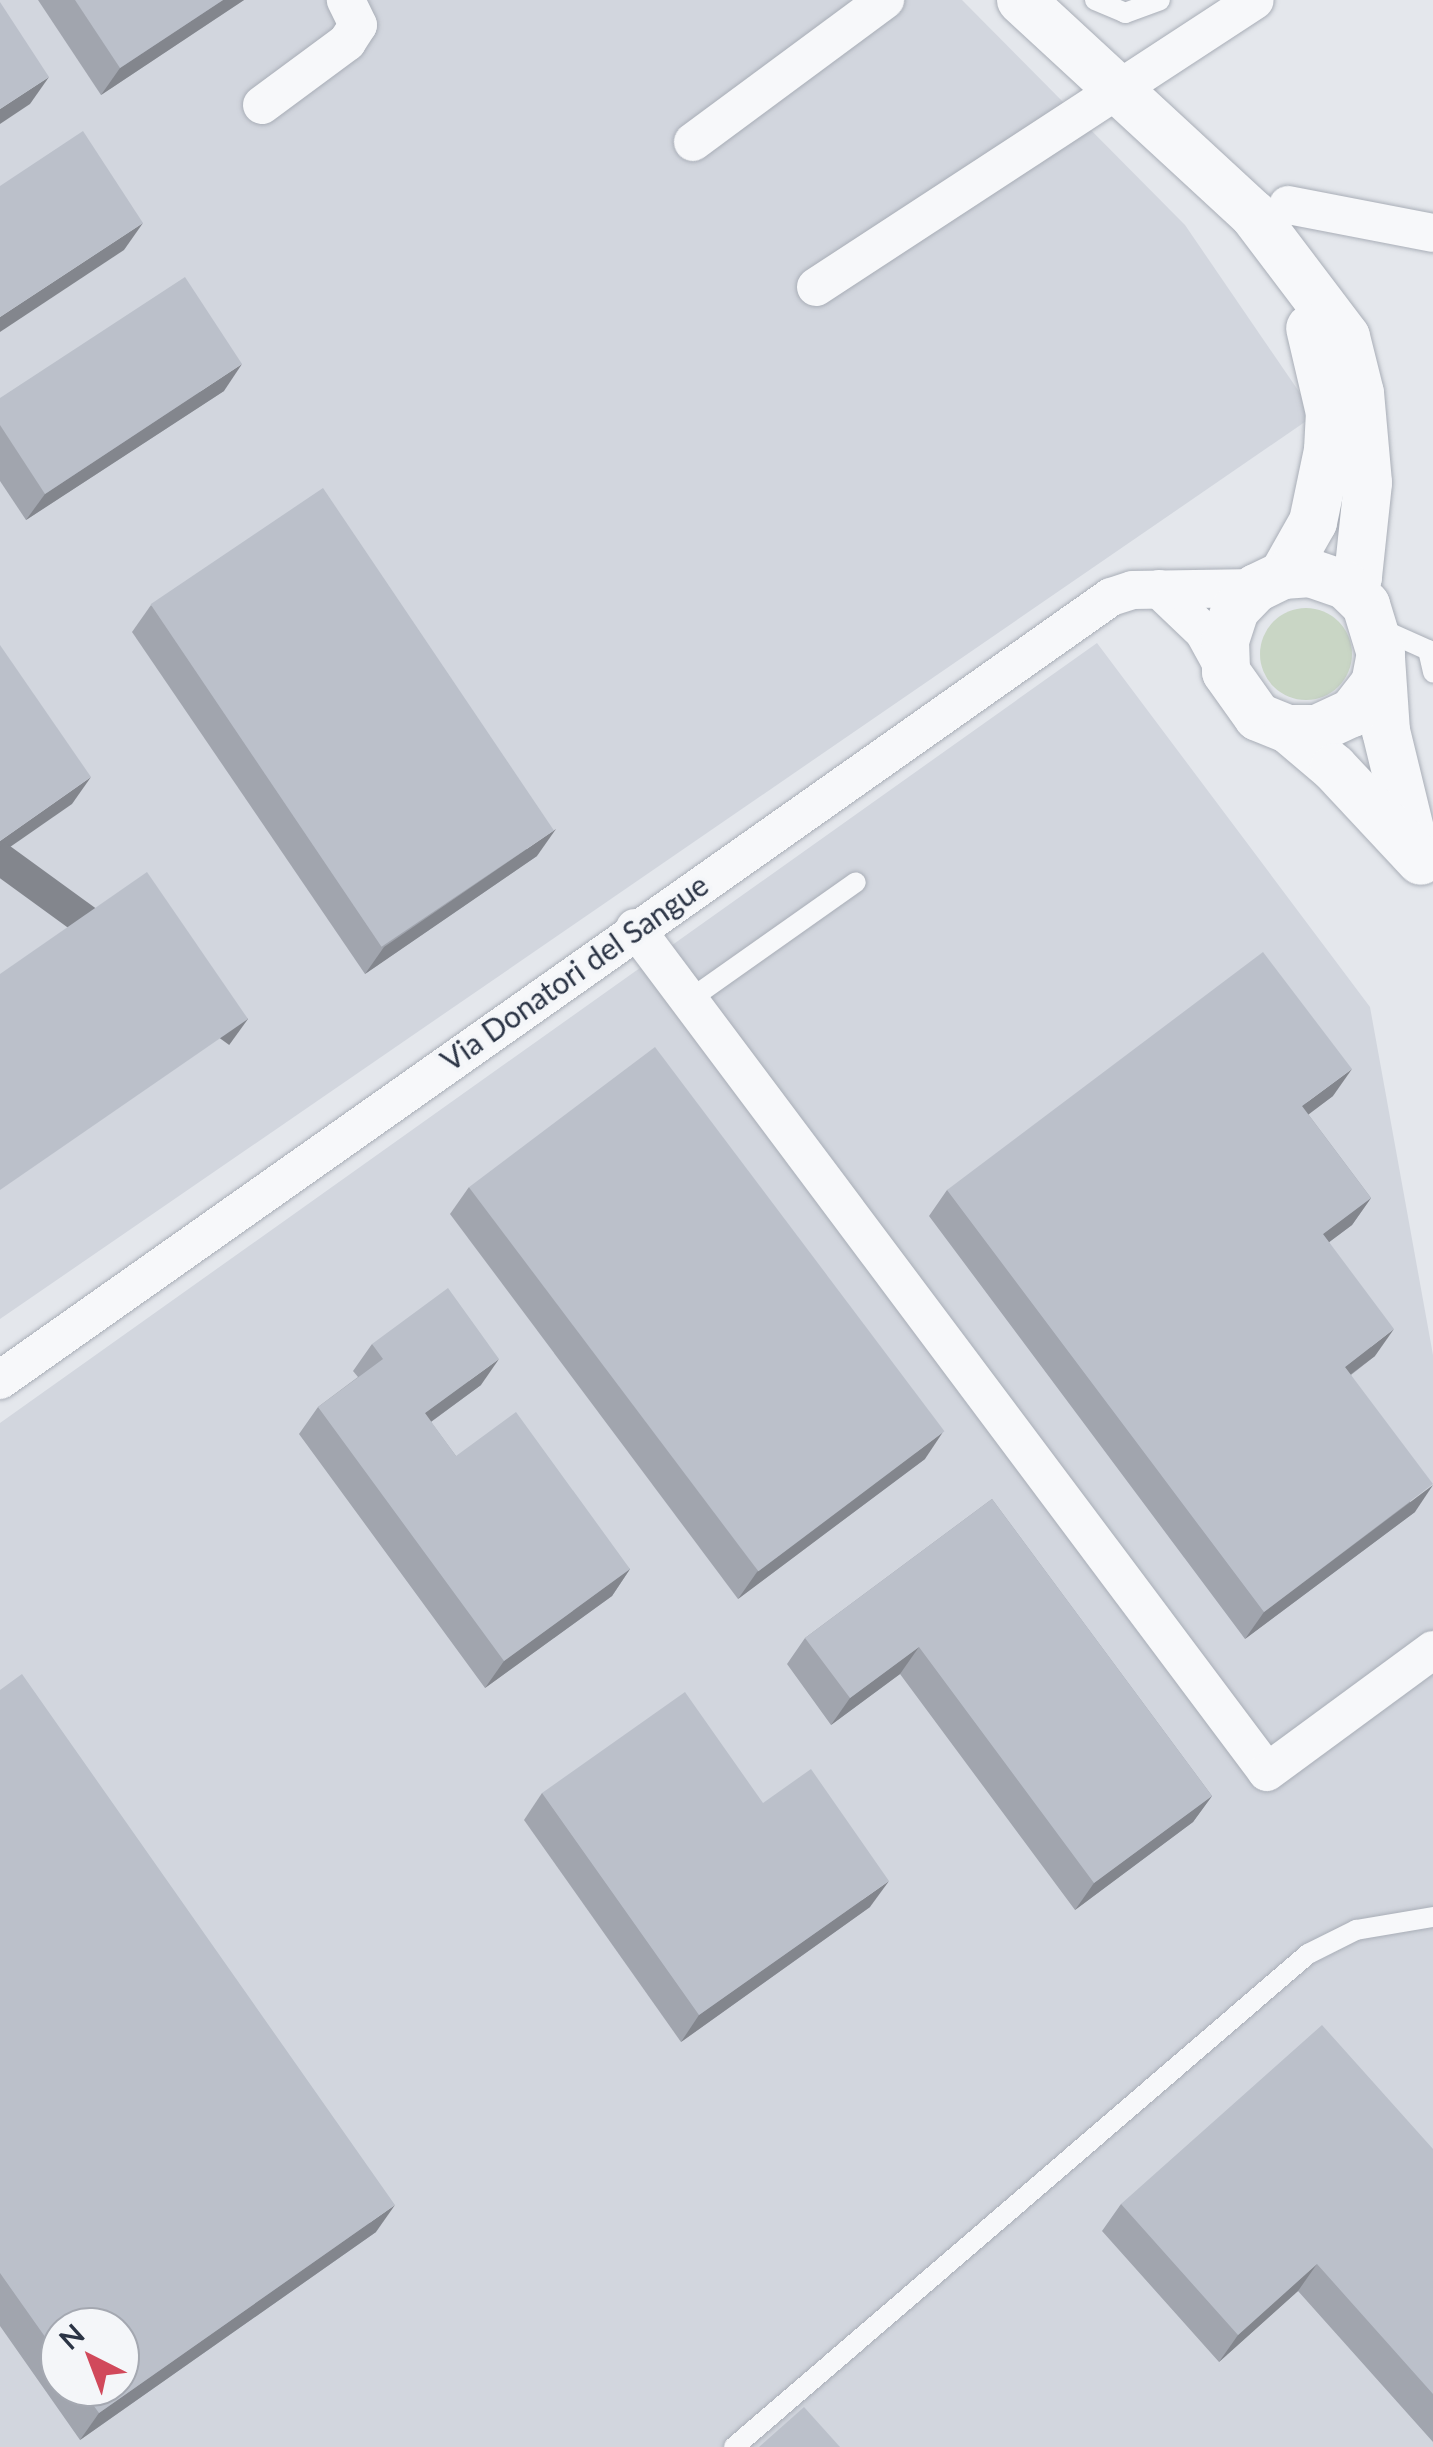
<!DOCTYPE html>
<style>
body{margin:0}
#map{position:relative;width:1433px;height:2447px;overflow:hidden;background:#e4e7ec;font-family:Lato,sans-serif}
div>[style]{position:absolute}
[style*='--x']{left:calc(var(--x)*1px);top:calc(var(--y)*1px);width:calc(var(--w)*1px);rotate:calc(var(--a)*1deg)}
.built>*{inset:0;background:#d2d6de}
.green>*{inset:0;background:#c9d6c5}
.round{border-radius:50%}
.roads{filter:drop-shadow(0 0 2px #a9aeb7) drop-shadow(0 0 2px #a9aeb7)}
.service>*{height:20px;margin:-10px;padding:0 10px;transform-origin:10px;border-radius:10px;background:#f7f8fa}
.minor>*{height:38px;margin:-19px;padding:0 19px;transform-origin:19px;border-radius:19px;background:#f7f8fa}
.tertiary>*{height:48px;margin:-24px;padding:0 24px;transform-origin:24px;border-radius:24px;background:#f7f8fa}
.wall>*{inset:0;background:#a1a5ae}
.shaded-wall>*{inset:0;background:#83868d;transform-origin:0 0}
.building>*{inset:0;background:#bbc0ca;transform-origin:0 0}
span{translate:-50% -50%;white-space:nowrap;text-align:center;line-height:1.15;-webkit-text-stroke:8px #f4f6f9;paint-order:stroke}
.street-label{font-size:30px;color:#2b3445}
.north{position:absolute;left:40px;top:2307px;width:100px;height:100px;box-sizing:border-box;background:#f4f6f9;border:2px solid #a4a8b1;border-radius:50%;rotate:318deg;font-size:28px;font-weight:700;line-height:40px;text-align:center;color:#2b3445}
.north::after{content:'';display:block;margin:auto;width:35px;height:45px;background:#d1495b;clip-path:polygon(50% 0,100% 100%,50% 72%,0 100%)}
</style>
<div id="map">
<div class="built">
<div style="clip-path:polygon(0 0,962px 0,1185px 225px,1315px 415px,0 1319px)"></div>
<div style="clip-path:polygon(evenodd,1097px 643px,1370px 1007px,1433px 1355px,1433px 2447px,0 2447px,0 1423px,1097px 643px,60px 2327px,120px 2327px,120px 2387px,60px 2387px,60px 2327px)"></div>
</div>
<div class="green">
<div class="round" style="left:1260px;top:608px;width:92px;height:92px"></div>
</div>
<div class="roads">
<div class="service">
<div style="--x:1095;--y:0;--w:33;--a:23"></div>
<div style="--x:1125;--y:13;--w:37;--a:-20"></div>
<div style="--x:1379;--y:628;--w:54;--a:24.2"></div>
<div style="--x:1428;--y:650;--w:23;--a:77"></div>
<div style="--x:689;--y:1000;--w:204;--a:-35.2"></div>
<div style="--x:734;--y:2447;--w:757;--a:-40.66"></div>
<div style="--x:1308;--y:1954;--w:54;--a:-26.6"></div>
<div style="--x:1356;--y:1930;--w:78;--a:-9.6"></div>
</div>
<div class="minor">
<div style="--x:262;--y:105;--w:106;--a:-36.5"></div>
<div style="--x:347;--y:42;--w:20;--a:-57"></div>
<div style="--x:358;--y:25;--w:28;--a:-116"></div>
<div style="--x:693;--y:142;--w:239;--a:-36.5"></div>
<div style="--x:1288;--y:205;--w:148;--a:10.9"></div>
<div style="--x:816;--y:287;--w:524;--a:-33.17"></div>
<div style="--x:1159;--y:589;--w:62;--a:43.7"></div>
<div style="--x:1204;--y:632;--w:46;--a:61.2"></div>
<div style="--x:635;--y:928;--w:1054;--a:53.17"></div>
<div style="--x:1267;--y:1772;--w:206;--a:-36.3"></div>
<div style="--x:0;--y:1380;--w:1359;--a:-35.18"></div>
<div style="--x:1111;--y:597;--w:23;--a:-18"></div>
<div style="--x:1133;--y:590;--w:123;--a:-0.9"></div>
</div>
<div class="tertiary">
<div style="--x:1021;--y:0;--w:316;--a:42.7"></div>
<div style="--x:1253;--y:214;--w:154;--a:52.9"></div>
<div style="--x:1346;--y:337;--w:58;--a:76"></div>
<div style="--x:1360;--y:393;--w:90;--a:84.9"></div>
<div style="--x:1368;--y:483;--w:95;--a:96.1"></div>
<div style="--x:1358;--y:577;--w:15;--a:148"></div>
<div style="--x:1283;--y:575;--w:61;--a:-60.5"></div>
<div style="--x:1313;--y:522;--w:74;--a:-78.2"></div>
<div style="--x:1328;--y:450;--w:37;--a:-87"></div>
<div style="--x:1330;--y:413;--w:87;--a:-103.2"></div>
<div style="--x:1381;--y:658;--w:73;--a:86.1"></div>
<div style="--x:1386;--y:731;--w:114;--a:76.3"></div>
<div style="--x:1288;--y:729;--w:29;--a:0"></div>
<div style="--x:1317;--y:729;--w:38;--a:-25"></div>
<div style="--x:1352;--y:713;--w:37;--a:-52"></div>
<div style="--x:1375;--y:684;--w:31;--a:-79"></div>
<div style="--x:1381;--y:654;--w:51;--a:-107"></div>
<div style="--x:1366;--y:605;--w:29;--a:-136"></div>
<div style="--x:1345;--y:585;--w:36;--a:-161"></div>
<div style="--x:1311;--y:573;--w:28;--a:176"></div>
<div style="--x:1283;--y:575;--w:30;--a:154"></div>
<div style="--x:1256;--y:588;--w:30;--a:134"></div>
<div style="--x:1235;--y:610;--w:33;--a:108"></div>
<div style="--x:1225;--y:641;--w:31;--a:88"></div>
<div style="--x:1226;--y:672;--w:55;--a:54.6"></div>
<div style="--x:1258;--y:717;--w:32;--a:22"></div>
<div style="--x:1288;--y:729;--w:60;--a:40.3"></div>
<div style="--x:1334;--y:768;--w:127;--a:46.9"></div>
</div>
</div>
<div class="wall">
<div style="clip-path:polygon(38px 0,244px 0,101px 95px)"></div>
<div style="clip-path:polygon(224px 391px,26px 520px,0 481px,0 398px)"></div>
<div style="clip-path:polygon(151px 605px,537px 856px,365px 974px,132px 632px)"></div>
<div style="clip-path:polygon(1333px 1096px,1308px 1114px,1371px 1198px,1352px 1225px,1329px 1242px,1375px 1356px,1351px 1375px,1415px 1512px,1245px 1639px,929px 1216px,947px 1190px)"></div>
<div style="clip-path:polygon(469px 1187px,925px 1459px,738px 1599px,450px 1214px)"></div>
<div style="clip-path:polygon(372px 1344px,481px 1385px,431px 1422px,456px 1456px,630px 1569px,612px 1596px,485px 1688px,299px 1434px,318px 1407px,358px 1377px,353px 1371px)"></div>
<div style="clip-path:polygon(992px 1499px,1212px 1796px,1193px 1822px,1075px 1910px,900px 1674px,831px 1725px,787px 1664px,805px 1638px)"></div>
<div style="clip-path:polygon(evenodd,0 1690px,376px 2232px,80px 2440px,0 2326px,0 1690px,60px 2327px,120px 2387px,60px 2387px,60px 2327px)"></div>
<div style="clip-path:polygon(542px 1793px,763px 1803px,870px 1907px,681px 2042px,524px 1820px)"></div>
<div style="clip-path:polygon(1433px 2149px,1433px 2442px,1298px 2291px,1219px 2362px,1102px 2231px,1121px 2204px)"></div>
</div>
<div class="shaded-wall">
<div style="clip-path:polygon(223px 0,244px 0,101px 95px,120px 68px)"></div>
<div style="clip-path:polygon(49px 77px,30px 104px,0 124px,0 109px)"></div>
<div style="clip-path:polygon(143px 223px,124px 250px,0 332px,0 317px)"></div>
<div style="clip-path:polygon(242px 364px,224px 391px,26px 520px,45px 494px)"></div>
<div style="clip-path:polygon(91px 777px,72px 804px,0 854px,0 841px)"></div>
<div style="clip-path:polygon(556px 829px,537px 856px,365px 974px,384px 947px)"></div>
<div style="left:248px;top:1019px;width:32px;height:301px;rotate:126deg"></div>
<div style="clip-path:polygon(1352px 1069px,1333px 1096px,1284px 1133px,1302px 1106px)"></div>
<div style="clip-path:polygon(1371px 1198px,1352px 1225px,1304px 1261px,1323px 1234px)"></div>
<div style="clip-path:polygon(1394px 1329px,1375px 1356px,1326px 1393px,1345px 1367px)"></div>
<div style="clip-path:polygon(499px 1359px,481px 1385px,406px 1440px,425px 1413px)"></div>
<div style="clip-path:polygon(943px 1432px,925px 1459px,738px 1599px,757px 1572px)"></div>
<div style="clip-path:polygon(1433px 1485px,1415px 1512px,1245px 1639px,1264px 1612px)"></div>
<div style="clip-path:polygon(630px 1569px,612px 1596px,485px 1688px,504px 1661px)"></div>
<div style="clip-path:polygon(919px 1647px,900px 1674px,831px 1725px,850px 1698px)"></div>
<div style="clip-path:polygon(1212px 1796px,1193px 1822px,1075px 1910px,1094px 1883px)"></div>
<div style="clip-path:polygon(889px 1881px,870px 1907px,681px 2042px,699px 2015px)"></div>
<div style="clip-path:polygon(395px 2205px,376px 2232px,80px 2440px,99px 2413px)"></div>
<div style="clip-path:polygon(1317px 2264px,1298px 2291px,1219px 2362px,1238px 2335px)"></div>
</div>
<div class="building">
<div style="clip-path:polygon(75px 0,223px 0,120px 68px)"></div>
<div style="clip-path:polygon(0 2px,49px 77px,0 109px)"></div>
<div style="clip-path:polygon(83px 131px,143px 223px,0 317px,0 186px)"></div>
<div style="clip-path:polygon(185px 277px,242px 364px,45px 494px,0 425px,0 398px)"></div>
<div style="left:323px;top:488px;width:413px;height:208px;rotate:56deg"></div>
<div style="clip-path:polygon(0 645px,91px 777px,0 841px)"></div>
<div style="clip-path:polygon(147px 872px,248px 1019px,0 1190px,0 974px)"></div>
<div style="clip-path:polygon(1263px 952px,1352px 1069px,1302px 1106px,1371px 1198px,1323px 1234px,1394px 1329px,1345px 1367px,1433px 1484px,1264px 1612px,947px 1190px)"></div>
<div style="left:655px;top:1047px;width:481px;height:233px;rotate:53deg"></div>
<div style="clip-path:polygon(448px 1288px,499px 1359px,425px 1413px,456px 1456px,516px 1412px,630px 1569px,504px 1661px,318px 1407px,383px 1359px,372px 1344px)"></div>
<div style="clip-path:polygon(992px 1499px,1212px 1796px,1094px 1883px,919px 1647px,850px 1698px,805px 1638px)"></div>
<div style="clip-path:polygon(22px 1674px,395px 2205px,99px 2413px,80px 2387px,120px 2387px,120px 2327px,60px 2327px,60px 2358px,0 2273px,0 1690px)"></div>
<div style="clip-path:polygon(685px 1692px,763px 1803px,811px 1769px,889px 1881px,699px 2015px,542px 1793px)"></div>
<div style="clip-path:polygon(1322px 2025px,1433px 2149px,1433px 2394px,1317px 2264px,1238px 2335px,1121px 2204px)"></div>
<div style="clip-path:polygon(804px 2407px,840px 2447px,759px 2447px)"></div>
</div>
<div class="street-label">
<span style="left:574px;top:972px;rotate:-35deg">Via Donatori del Sangue</span>
</div>
<div class="north">N</div>
</div>
